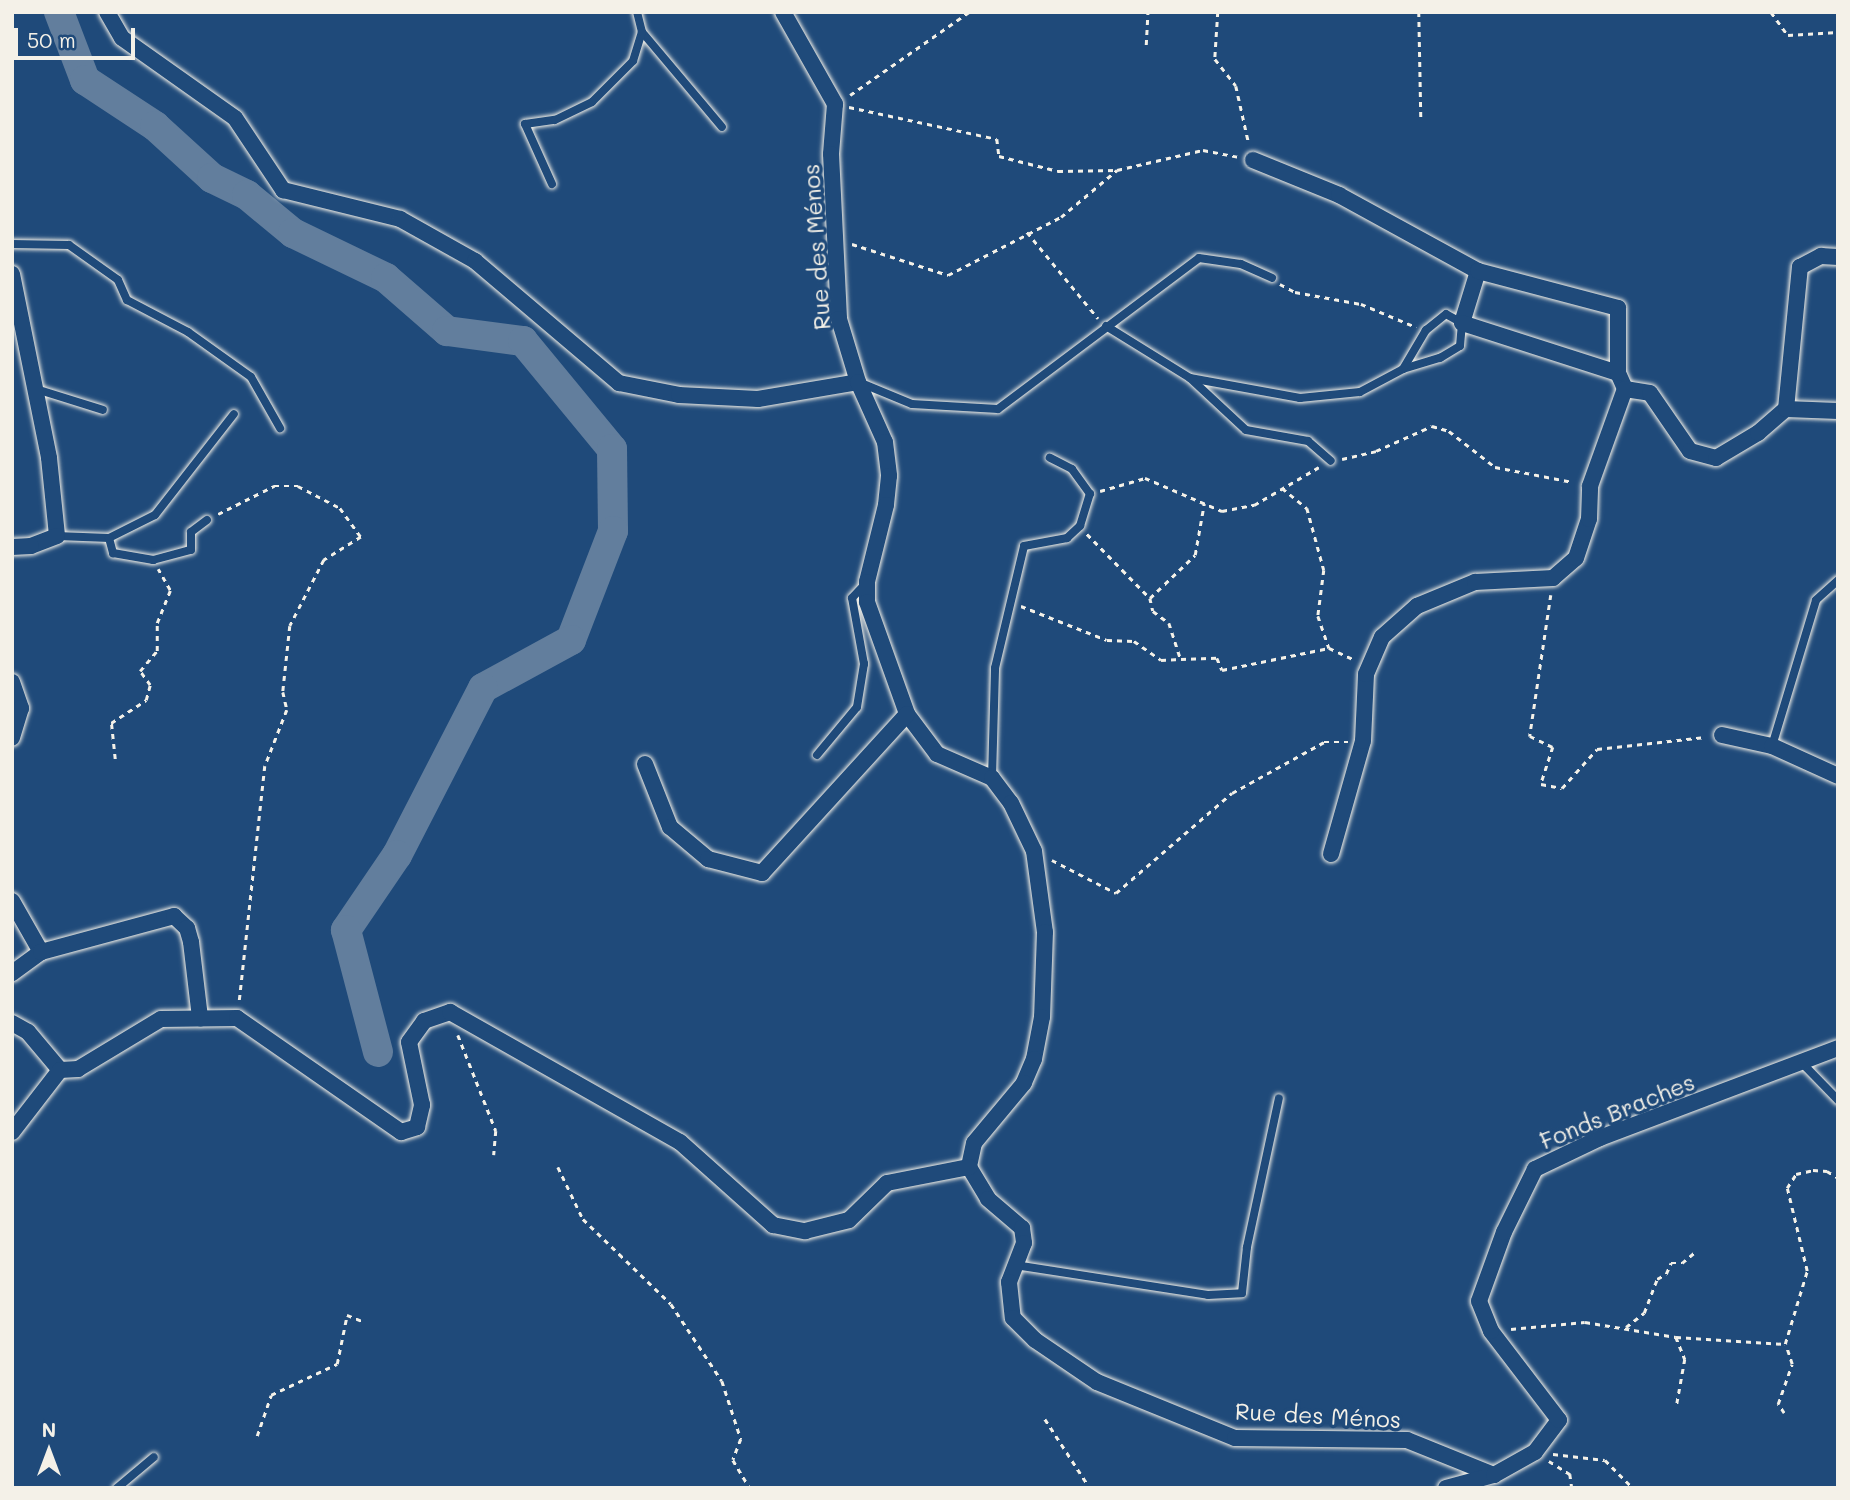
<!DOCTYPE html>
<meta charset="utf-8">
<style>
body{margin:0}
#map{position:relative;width:1850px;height:1500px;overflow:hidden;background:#1f4a7a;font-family:Mali,sans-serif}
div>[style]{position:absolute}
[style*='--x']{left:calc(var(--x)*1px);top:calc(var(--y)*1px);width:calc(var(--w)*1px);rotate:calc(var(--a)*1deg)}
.river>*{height:30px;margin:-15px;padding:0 15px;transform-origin:15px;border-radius:15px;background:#627e9d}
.path>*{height:2.5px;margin-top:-1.25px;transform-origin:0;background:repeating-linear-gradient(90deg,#f4f1e8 0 5px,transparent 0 10px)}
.roads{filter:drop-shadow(0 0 2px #f4f1e8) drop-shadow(0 0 2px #f4f1e8)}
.lane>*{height:8px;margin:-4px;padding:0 4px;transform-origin:4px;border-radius:4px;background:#1f4a7a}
.street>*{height:16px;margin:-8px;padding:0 8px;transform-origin:8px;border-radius:8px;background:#1f4a7a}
span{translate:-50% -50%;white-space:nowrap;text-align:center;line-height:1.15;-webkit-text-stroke:7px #1f4a7a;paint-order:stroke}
.street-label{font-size:23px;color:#f4f1e8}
.frame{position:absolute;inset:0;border:14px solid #f4f1e8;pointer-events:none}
.north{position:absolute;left:14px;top:1416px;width:70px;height:70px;-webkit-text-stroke:5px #1f4a7a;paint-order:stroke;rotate:0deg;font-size:19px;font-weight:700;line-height:28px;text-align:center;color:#f4f1e8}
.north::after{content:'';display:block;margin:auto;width:24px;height:32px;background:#f4f1e8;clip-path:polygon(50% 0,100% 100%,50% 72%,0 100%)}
.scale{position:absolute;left:14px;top:28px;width:121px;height:32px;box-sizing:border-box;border:4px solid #f4f1e8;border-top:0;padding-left:9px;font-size:21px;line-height:24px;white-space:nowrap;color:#f4f1e8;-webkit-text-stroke:5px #1f4a7a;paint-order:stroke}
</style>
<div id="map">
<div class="river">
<div style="--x:59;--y:12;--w:73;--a:69.1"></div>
<div style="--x:85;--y:80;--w:84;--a:33.3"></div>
<div style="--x:155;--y:126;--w:77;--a:42.4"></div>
<div style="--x:212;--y:178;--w:39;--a:26"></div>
<div style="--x:247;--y:195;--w:60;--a:39.6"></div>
<div style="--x:293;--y:233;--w:103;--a:25.8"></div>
<div style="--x:386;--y:278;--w:81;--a:41"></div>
<div style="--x:447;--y:331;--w:77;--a:7.5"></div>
<div style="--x:523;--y:341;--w:140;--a:50.5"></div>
<div style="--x:612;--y:449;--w:82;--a:89.3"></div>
<div style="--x:613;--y:531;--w:117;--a:111.1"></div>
<div style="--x:571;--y:640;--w:100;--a:151.4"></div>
<div style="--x:483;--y:688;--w:188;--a:117.2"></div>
<div style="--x:397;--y:855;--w:91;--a:124.2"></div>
<div style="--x:346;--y:930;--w:126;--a:75.3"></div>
</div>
<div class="path">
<div style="--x:1218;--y:12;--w:47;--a:93.7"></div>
<div style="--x:1215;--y:59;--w:34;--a:52"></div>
<div style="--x:1236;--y:86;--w:59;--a:77.4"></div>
<div style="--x:1419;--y:12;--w:109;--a:88.9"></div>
<div style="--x:1771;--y:12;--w:29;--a:54"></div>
<div style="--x:1788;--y:35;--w:50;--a:-3.4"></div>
<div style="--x:1146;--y:45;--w:33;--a:-87"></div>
<div style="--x:850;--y:95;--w:145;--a:-34.9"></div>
<div style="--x:849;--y:107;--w:151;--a:12.2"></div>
<div style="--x:997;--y:139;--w:17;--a:83"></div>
<div style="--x:999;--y:156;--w:61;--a:14.3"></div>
<div style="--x:1058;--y:171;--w:59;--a:-1"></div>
<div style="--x:1117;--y:170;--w:88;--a:-13.1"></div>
<div style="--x:1203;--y:150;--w:36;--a:11"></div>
<div style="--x:1027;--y:232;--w:112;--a:50.5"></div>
<div style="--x:852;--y:244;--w:101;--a:17.9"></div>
<div style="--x:948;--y:275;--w:127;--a:-27.2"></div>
<div style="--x:1061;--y:217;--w:73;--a:-40"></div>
<div style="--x:1280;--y:284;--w:17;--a:28"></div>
<div style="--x:1295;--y:292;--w:67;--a:10.3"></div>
<div style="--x:1361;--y:304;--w:60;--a:22.7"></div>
<div style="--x:1342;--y:459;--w:35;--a:-13"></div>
<div style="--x:1376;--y:451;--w:61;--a:-24.1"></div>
<div style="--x:1432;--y:426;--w:18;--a:16"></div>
<div style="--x:1449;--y:431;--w:58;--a:38"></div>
<div style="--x:1495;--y:467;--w:79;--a:10.9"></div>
<div style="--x:1282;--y:488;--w:32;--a:39"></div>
<div style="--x:1307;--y:508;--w:64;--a:74.7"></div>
<div style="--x:1324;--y:570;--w:46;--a:97.4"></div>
<div style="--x:1318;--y:616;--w:34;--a:71"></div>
<div style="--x:1329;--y:648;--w:29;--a:25"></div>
<div style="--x:1100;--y:491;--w:47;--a:-16.1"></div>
<div style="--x:1145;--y:478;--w:84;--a:23.2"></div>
<div style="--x:1222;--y:511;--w:33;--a:-11"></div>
<div style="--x:1254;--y:505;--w:75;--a:-30.3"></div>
<div style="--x:218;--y:514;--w:63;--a:-26.6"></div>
<div style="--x:274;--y:486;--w:24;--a:0"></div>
<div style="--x:298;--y:486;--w:47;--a:27.6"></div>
<div style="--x:340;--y:508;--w:36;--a:54"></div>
<div style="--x:361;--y:537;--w:44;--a:148.1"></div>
<div style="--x:324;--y:560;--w:74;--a:117.3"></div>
<div style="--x:290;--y:626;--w:66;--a:96.1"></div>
<div style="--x:283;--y:692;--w:18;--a:77"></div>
<div style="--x:287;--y:710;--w:60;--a:111.4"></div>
<div style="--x:265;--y:766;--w:239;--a:96.2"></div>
<div style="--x:1087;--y:534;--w:90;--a:45.5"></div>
<div style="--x:1150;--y:598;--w:62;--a:-43.7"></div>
<div style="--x:1195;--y:555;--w:52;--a:-80"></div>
<div style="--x:1551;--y:595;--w:143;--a:98.5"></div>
<div style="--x:1530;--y:736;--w:25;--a:26"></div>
<div style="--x:1553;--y:747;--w:39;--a:108"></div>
<div style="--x:1541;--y:784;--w:21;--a:11"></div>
<div style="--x:1562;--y:788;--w:52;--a:-48.1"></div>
<div style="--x:1597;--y:749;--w:109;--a:-6.3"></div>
<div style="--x:1150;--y:598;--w:13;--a:77"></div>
<div style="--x:1153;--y:611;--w:20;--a:37"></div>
<div style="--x:1169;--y:623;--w:38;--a:72"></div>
<div style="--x:1181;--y:659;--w:36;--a:-2"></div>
<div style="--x:1217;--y:658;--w:13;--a:67"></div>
<div style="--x:1222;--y:670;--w:109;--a:-11.6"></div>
<div style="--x:1021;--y:606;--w:92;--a:21.6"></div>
<div style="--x:1107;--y:640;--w:27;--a:2"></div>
<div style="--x:1134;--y:641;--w:33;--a:35"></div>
<div style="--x:1161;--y:660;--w:19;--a:-3"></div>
<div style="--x:115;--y:759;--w:36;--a:-96"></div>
<div style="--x:111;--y:723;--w:42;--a:-33.3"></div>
<div style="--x:146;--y:700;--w:16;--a:-75"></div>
<div style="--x:150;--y:685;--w:17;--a:-126"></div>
<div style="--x:140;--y:671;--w:26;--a:-50"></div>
<div style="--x:157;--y:651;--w:28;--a:-90"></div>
<div style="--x:157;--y:623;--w:35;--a:-68"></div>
<div style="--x:170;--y:590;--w:24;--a:-120"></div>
<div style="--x:1052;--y:860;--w:72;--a:27.3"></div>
<div style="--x:1116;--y:893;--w:153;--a:-40.8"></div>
<div style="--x:1232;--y:793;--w:105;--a:-29"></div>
<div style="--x:1324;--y:742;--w:24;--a:0"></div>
<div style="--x:458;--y:1035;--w:103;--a:68.4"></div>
<div style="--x:496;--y:1131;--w:24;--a:95"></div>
<div style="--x:558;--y:1167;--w:58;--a:64.3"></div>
<div style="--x:583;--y:1219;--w:122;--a:44"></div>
<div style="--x:671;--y:1304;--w:92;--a:56.5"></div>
<div style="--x:722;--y:1381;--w:61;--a:71.9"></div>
<div style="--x:741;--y:1439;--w:22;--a:111"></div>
<div style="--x:733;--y:1460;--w:33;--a:59"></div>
<div style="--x:1626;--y:1327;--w:23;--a:-38"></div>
<div style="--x:1644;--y:1313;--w:36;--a:-69"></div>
<div style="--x:1657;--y:1279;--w:10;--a:-29"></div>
<div style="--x:1666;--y:1274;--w:12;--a:-66"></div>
<div style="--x:1671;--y:1263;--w:11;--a:0"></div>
<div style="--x:1682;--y:1263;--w:17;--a:-40"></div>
<div style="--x:1511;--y:1329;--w:74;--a:-5.4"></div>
<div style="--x:1585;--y:1322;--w:92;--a:9.4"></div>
<div style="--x:1676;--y:1337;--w:109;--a:3.7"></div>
<div style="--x:1785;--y:1344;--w:76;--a:-73.2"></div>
<div style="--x:1807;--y:1271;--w:85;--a:-103.5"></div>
<div style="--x:1787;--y:1188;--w:17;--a:-57"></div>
<div style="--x:1796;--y:1174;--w:17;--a:-13"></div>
<div style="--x:1813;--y:1170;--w:14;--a:4"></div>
<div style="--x:1827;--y:1171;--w:13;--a:32"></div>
<div style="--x:1676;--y:1337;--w:24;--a:68"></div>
<div style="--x:1685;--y:1359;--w:46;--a:100.1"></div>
<div style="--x:1784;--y:1413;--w:11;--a:-124"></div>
<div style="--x:1778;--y:1404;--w:42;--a:-70.7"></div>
<div style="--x:1792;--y:1364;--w:20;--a:-108"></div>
<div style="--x:1045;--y:1419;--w:82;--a:56.9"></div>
<div style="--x:257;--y:1436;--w:43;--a:-71.1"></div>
<div style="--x:271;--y:1395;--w:73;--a:-25.2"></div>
<div style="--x:337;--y:1364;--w:50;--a:-78.5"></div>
<div style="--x:347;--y:1315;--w:18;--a:22"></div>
<div style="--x:1553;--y:1454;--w:52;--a:6.6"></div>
<div style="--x:1605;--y:1460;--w:40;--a:45"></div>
<div style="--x:1549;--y:1461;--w:25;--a:32"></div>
<div style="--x:1570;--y:1474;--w:14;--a:82"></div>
</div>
<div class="roads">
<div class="lane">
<div style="--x:642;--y:32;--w:124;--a:49.9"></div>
<div style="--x:552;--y:184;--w:66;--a:-114.2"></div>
<div style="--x:525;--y:124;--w:30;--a:-8"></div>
<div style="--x:555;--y:120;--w:41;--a:-25.9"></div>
<div style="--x:592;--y:102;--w:58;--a:-45"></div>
<div style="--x:633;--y:61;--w:30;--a:-73"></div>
<div style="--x:642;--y:32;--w:21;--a:-104"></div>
<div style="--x:12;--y:244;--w:57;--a:1"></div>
<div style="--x:69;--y:245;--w:60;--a:35.5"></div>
<div style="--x:118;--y:280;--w:22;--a:66"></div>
<div style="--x:127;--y:300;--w:69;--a:27.7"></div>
<div style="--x:188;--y:332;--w:77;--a:35.5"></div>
<div style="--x:251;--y:377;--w:59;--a:60.4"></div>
<div style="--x:1106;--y:326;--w:99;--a:31.8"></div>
<div style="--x:1190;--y:378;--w:112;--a:10.3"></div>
<div style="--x:1300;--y:398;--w:60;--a:-5.7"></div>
<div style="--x:1360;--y:392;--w:49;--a:-28.1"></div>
<div style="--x:1403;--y:369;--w:39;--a:-17"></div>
<div style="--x:1440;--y:358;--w:23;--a:-31"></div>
<div style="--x:1460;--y:346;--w:23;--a:-85"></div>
<div style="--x:1462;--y:323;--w:18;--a:-151"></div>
<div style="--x:1446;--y:314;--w:26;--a:141"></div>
<div style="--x:1426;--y:330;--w:45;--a:120.5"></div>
<div style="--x:1190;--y:378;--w:76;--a:42.9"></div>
<div style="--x:1246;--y:430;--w:63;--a:10.1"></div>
<div style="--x:1308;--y:441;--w:30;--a:41"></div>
<div style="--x:861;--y:383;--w:55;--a:22.4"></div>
<div style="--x:912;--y:404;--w:86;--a:3.3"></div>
<div style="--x:998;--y:409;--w:251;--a:-36.9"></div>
<div style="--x:1199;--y:258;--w:42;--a:8.1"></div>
<div style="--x:1241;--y:264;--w:34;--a:24"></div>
<div style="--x:36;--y:389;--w:70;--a:17.4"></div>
<div style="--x:57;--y:536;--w:52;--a:2.2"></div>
<div style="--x:109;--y:538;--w:51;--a:-26.6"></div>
<div style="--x:155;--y:515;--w:128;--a:-52"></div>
<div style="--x:109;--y:538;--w:16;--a:75"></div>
<div style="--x:113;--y:553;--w:41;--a:9.9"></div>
<div style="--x:153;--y:560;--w:39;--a:-15"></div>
<div style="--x:191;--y:550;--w:18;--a:-90"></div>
<div style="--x:191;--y:532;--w:20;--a:-37"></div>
<div style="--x:1772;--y:746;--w:152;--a:-73.2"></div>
<div style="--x:1816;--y:600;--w:30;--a:-42"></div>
<div style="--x:817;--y:755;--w:62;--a:-50.2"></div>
<div style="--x:857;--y:707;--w:44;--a:-80.8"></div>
<div style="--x:864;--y:664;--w:67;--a:-100.3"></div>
<div style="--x:852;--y:598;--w:19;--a:-47"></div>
<div style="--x:992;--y:778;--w:110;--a:-88.4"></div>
<div style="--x:995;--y:668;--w:125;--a:-76.6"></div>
<div style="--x:1024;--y:546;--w:44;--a:-10.5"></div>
<div style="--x:1067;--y:538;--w:18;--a:-43"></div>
<div style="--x:1080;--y:526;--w:34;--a:-73"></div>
<div style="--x:1090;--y:494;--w:31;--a:-126"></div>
<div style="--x:1072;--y:469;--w:25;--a:-153"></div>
<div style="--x:1802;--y:1063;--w:52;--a:45.8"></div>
<div style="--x:1015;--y:1265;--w:195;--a:8.8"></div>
<div style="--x:1208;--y:1295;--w:34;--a:-3"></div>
<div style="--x:1242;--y:1293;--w:46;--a:-83.8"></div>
<div style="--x:1247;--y:1247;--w:152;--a:-77.9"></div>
<div style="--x:117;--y:1488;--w:48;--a:-40"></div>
</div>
<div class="street">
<div style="--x:107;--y:12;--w:30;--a:60"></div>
<div style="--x:122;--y:38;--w:138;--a:35.3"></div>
<div style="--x:235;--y:118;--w:87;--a:56.3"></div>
<div style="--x:283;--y:190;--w:121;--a:13.9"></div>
<div style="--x:400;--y:219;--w:86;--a:29.2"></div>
<div style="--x:475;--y:261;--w:189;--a:40.3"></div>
<div style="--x:619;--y:383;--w:61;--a:11.3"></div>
<div style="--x:679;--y:395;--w:79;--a:2.9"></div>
<div style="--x:758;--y:399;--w:101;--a:-9.6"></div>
<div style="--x:783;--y:12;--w:106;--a:60.5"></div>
<div style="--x:835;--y:104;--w:50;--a:94.6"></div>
<div style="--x:831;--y:154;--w:165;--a:87.2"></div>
<div style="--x:839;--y:319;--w:66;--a:73.2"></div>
<div style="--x:858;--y:382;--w:66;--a:65.8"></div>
<div style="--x:885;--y:442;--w:34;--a:83"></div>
<div style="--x:889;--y:476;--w:29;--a:96"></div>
<div style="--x:886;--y:505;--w:79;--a:103.9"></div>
<div style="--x:867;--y:582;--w:20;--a:90"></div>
<div style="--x:867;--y:602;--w:119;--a:70.3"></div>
<div style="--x:907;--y:714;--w:50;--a:53.1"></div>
<div style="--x:937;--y:754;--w:60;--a:23.6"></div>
<div style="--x:992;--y:778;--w:31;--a:53"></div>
<div style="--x:1011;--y:803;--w:53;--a:64.4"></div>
<div style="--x:1034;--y:851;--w:82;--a:82.3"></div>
<div style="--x:1045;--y:932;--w:85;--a:92"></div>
<div style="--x:1042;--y:1017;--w:43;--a:100.8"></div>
<div style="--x:1034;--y:1059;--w:26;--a:113"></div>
<div style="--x:1024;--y:1083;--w:78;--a:129.8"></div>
<div style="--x:974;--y:1143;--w:25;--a:102"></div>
<div style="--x:969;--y:1167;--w:37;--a:59"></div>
<div style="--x:988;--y:1199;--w:45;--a:40.5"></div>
<div style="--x:1022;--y:1228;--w:15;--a:82"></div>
<div style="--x:1024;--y:1243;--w:42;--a:111"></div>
<div style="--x:1009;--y:1282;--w:36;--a:84"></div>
<div style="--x:1013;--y:1318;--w:31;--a:45"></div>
<div style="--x:1035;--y:1340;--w:75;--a:34.1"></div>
<div style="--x:1097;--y:1382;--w:149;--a:22.1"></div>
<div style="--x:1235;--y:1438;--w:172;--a:0.7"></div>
<div style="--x:1407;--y:1440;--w:94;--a:21.9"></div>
<div style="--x:1253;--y:160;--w:93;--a:22.1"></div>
<div style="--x:1339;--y:195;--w:158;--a:28.7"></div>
<div style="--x:1478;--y:271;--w:54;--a:107.1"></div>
<div style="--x:1462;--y:323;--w:164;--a:17.8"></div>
<div style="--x:1618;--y:373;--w:17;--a:66"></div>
<div style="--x:1625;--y:389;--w:25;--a:9"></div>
<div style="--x:1650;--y:393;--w:70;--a:55.4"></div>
<div style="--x:1690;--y:451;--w:27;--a:15"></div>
<div style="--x:1716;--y:458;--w:49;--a:-30.8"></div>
<div style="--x:1758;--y:433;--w:37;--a:-41"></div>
<div style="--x:1786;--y:409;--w:52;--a:2.2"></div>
<div style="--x:1478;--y:271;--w:145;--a:14.8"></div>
<div style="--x:1618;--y:308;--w:65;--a:90"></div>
<div style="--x:12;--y:274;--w:188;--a:78.6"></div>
<div style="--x:49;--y:458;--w:78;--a:84.1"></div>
<div style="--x:57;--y:536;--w:28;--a:159"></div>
<div style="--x:31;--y:546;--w:19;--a:177"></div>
<div style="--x:1786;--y:409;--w:143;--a:-84.4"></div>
<div style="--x:1800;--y:267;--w:24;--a:-28"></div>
<div style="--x:1821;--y:256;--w:17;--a:3"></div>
<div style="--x:12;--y:682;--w:28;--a:71"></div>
<div style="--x:21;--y:708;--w:31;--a:107"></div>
<div style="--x:1722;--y:735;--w:51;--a:12.4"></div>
<div style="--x:1772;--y:746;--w:72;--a:24.4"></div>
<div style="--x:645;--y:764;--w:68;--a:68.4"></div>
<div style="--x:670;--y:827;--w:50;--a:40.1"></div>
<div style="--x:708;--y:859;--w:56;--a:14.5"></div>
<div style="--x:762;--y:873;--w:215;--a:-47.6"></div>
<div style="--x:1331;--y:854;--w:117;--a:-74.2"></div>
<div style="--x:1363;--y:741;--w:67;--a:-87.4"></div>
<div style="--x:1366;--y:674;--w:40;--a:-66.6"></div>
<div style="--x:1382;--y:637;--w:47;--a:-41.5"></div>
<div style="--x:1417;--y:606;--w:63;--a:-22.5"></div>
<div style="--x:1475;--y:582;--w:78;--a:-2.9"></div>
<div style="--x:1553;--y:578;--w:30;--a:-41"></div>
<div style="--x:1576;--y:558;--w:41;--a:-71.6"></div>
<div style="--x:1589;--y:519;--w:33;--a:-88"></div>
<div style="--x:1590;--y:486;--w:103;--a:-70.2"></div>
<div style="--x:12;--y:901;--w:59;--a:60.4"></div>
<div style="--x:41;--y:952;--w:36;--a:144"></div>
<div style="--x:41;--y:952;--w:138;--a:-15.1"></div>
<div style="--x:174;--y:916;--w:18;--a:43"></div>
<div style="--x:187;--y:928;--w:15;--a:74"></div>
<div style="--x:191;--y:942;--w:77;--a:83.2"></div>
<div style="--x:12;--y:1023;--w:18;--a:29"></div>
<div style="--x:28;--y:1032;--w:50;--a:49.9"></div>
<div style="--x:60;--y:1070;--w:18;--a:-3"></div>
<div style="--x:78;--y:1069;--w:97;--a:-31.1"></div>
<div style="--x:161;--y:1019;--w:76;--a:-0.8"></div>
<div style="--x:237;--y:1018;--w:200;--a:34.8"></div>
<div style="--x:401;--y:1132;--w:17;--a:-17"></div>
<div style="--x:417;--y:1127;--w:23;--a:-77"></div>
<div style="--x:422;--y:1105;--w:64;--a:-101.7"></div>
<div style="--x:409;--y:1042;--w:26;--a:-54"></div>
<div style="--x:424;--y:1021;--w:28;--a:-19"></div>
<div style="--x:450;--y:1012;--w:264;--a:29.5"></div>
<div style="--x:680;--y:1142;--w:125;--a:41.7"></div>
<div style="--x:773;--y:1225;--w:33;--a:11"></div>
<div style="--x:805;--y:1231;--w:45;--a:-14"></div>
<div style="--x:849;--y:1220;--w:53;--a:-44.2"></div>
<div style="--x:887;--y:1183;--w:84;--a:-11"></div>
<div style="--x:12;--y:1132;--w:78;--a:-52.3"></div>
<div style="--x:1446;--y:1488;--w:50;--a:-15.2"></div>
<div style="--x:1494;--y:1475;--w:47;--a:-29.3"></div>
<div style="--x:1535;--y:1452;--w:40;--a:-53"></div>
<div style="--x:1559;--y:1420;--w:112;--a:-127.4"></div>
<div style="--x:1491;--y:1331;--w:32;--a:-112"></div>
<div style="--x:1479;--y:1301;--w:73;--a:-70.1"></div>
<div style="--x:1504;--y:1232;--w:70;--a:-63.8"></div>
<div style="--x:1535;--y:1169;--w:72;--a:-25.5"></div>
<div style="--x:1600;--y:1138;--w:254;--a:-20.7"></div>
</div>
</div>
<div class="street-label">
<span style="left:816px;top:247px;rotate:-94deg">Rue des Ménos</span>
<span style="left:1617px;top:1111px;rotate:-22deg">Fonds Braches</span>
<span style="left:1318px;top:1415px;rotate:3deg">Rue des Ménos</span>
</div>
<div class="frame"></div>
<div class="north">N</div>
<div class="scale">50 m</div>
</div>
